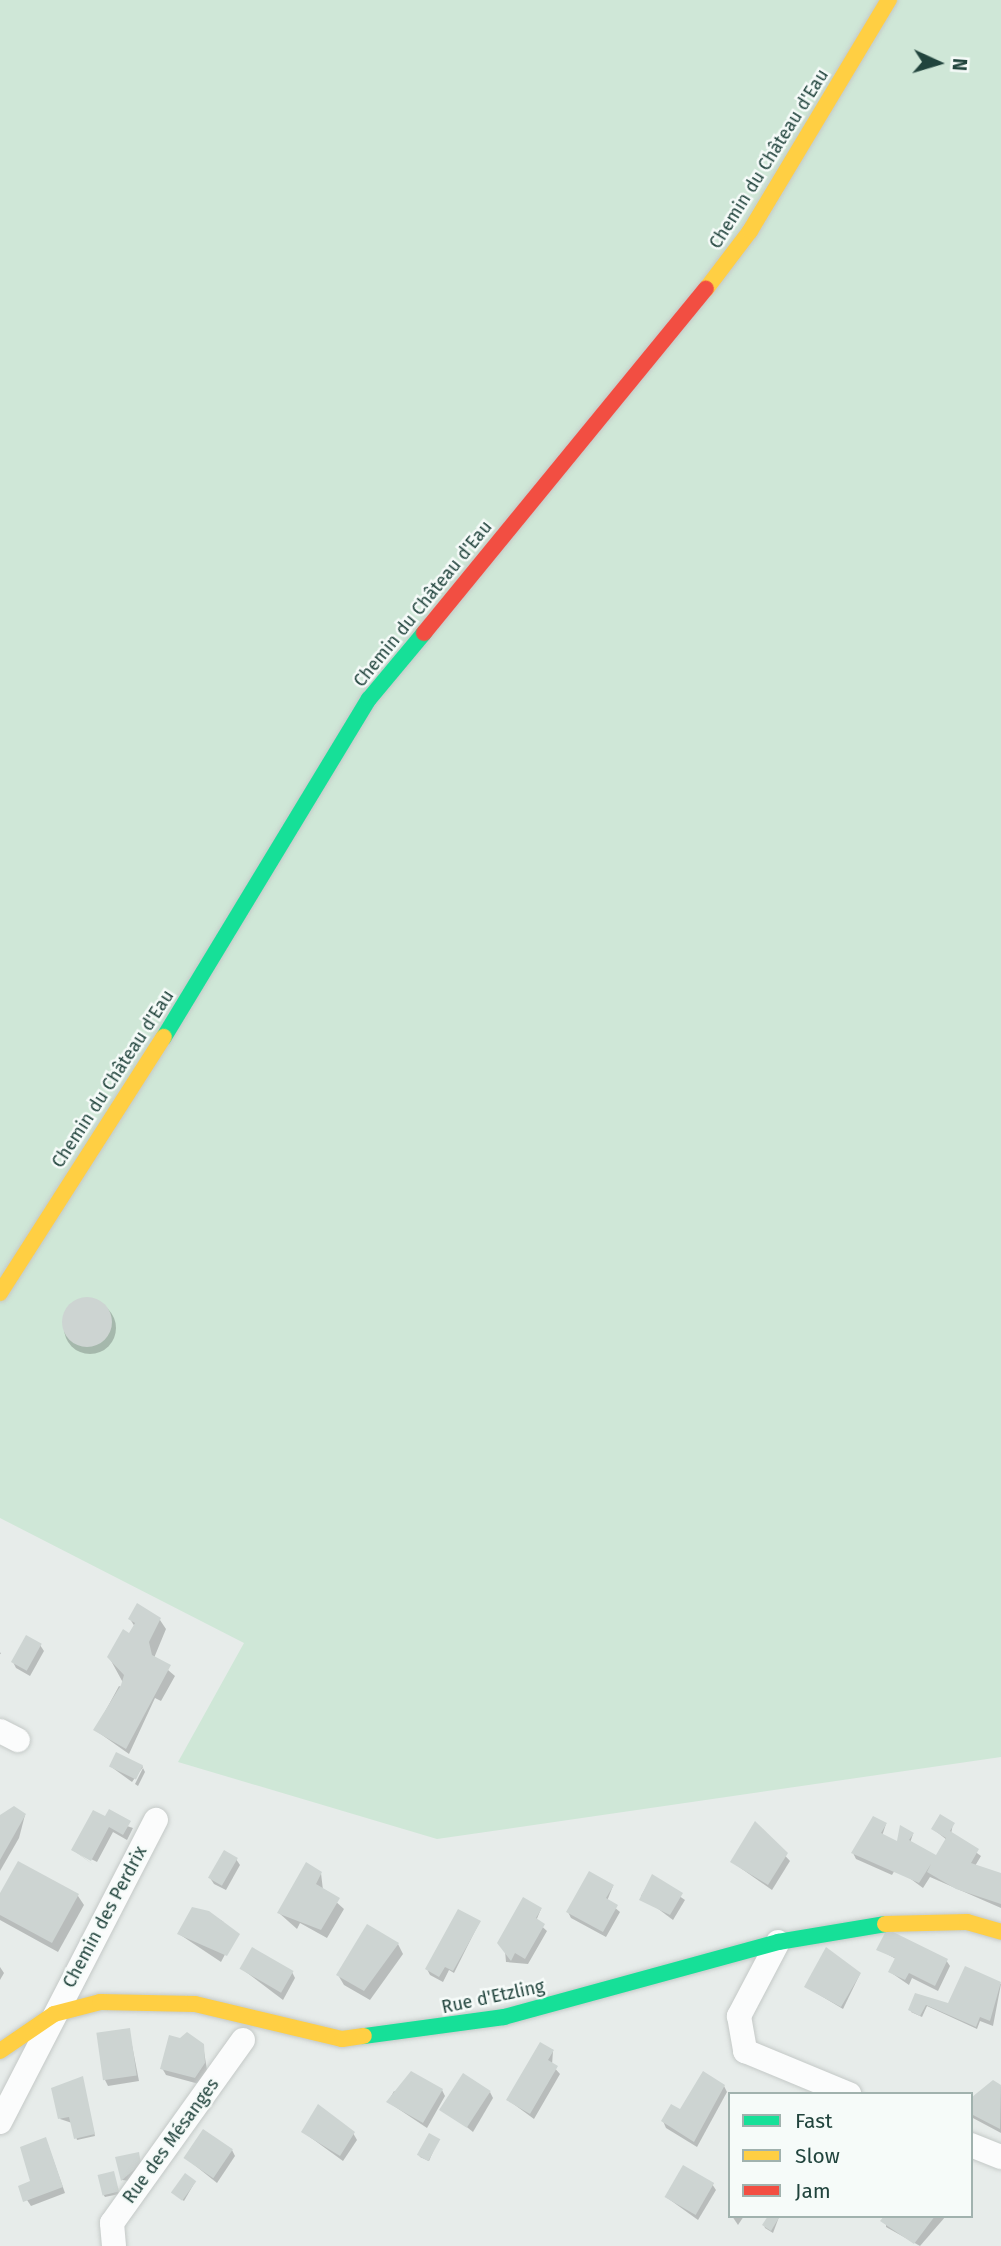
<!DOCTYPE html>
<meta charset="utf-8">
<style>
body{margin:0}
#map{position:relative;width:1001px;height:2246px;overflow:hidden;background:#e7ecea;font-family:"Fira Sans",sans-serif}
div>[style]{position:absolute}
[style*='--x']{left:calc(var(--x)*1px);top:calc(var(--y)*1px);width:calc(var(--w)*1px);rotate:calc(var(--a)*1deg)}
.green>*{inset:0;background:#cfe7d7}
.shadow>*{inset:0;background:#0003;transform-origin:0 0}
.round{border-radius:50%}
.building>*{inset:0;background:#cdd4d2;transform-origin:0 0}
.roads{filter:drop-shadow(0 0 2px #c4c9c7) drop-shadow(0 0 2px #c4c9c7)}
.street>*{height:24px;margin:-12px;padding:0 12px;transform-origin:12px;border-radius:12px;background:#fbfcfc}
.fast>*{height:16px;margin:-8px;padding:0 8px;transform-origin:8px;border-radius:8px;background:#16e098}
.slow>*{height:16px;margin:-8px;padding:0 8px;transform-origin:8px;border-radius:8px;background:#ffcf43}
.jam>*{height:16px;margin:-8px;padding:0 8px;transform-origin:8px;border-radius:8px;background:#f24e42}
span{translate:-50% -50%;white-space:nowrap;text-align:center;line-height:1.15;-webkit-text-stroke:5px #f6fbf9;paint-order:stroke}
.street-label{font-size:18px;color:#21443d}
.legend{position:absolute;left:728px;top:2092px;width:245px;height:126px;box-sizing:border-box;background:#f6fbf9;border:2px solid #a1b2ae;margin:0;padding:9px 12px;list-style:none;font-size:21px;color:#21443d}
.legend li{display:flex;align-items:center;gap:14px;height:35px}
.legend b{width:35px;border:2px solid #a1b2ae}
.north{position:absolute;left:903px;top:28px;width:70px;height:70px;-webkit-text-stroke:5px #f6fbf9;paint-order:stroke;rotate:94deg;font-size:19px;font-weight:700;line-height:28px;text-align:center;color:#21443d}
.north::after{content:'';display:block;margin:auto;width:24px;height:32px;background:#21443d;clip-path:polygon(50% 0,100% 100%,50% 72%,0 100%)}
</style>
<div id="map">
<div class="green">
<div style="clip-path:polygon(0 0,1001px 0,1001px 1757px,437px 1839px,178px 1762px,244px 1643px,0 1518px)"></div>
</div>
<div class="shadow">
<div class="round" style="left:64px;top:1302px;width:52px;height:52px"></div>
<div style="clip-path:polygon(130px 1619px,160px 1620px,166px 1629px,154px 1658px,175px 1676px,161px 1701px,155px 1698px,129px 1754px,95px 1730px,119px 1686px,127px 1690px,109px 1657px,135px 1627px)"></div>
<div style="clip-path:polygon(40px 1645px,44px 1651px,30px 1676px,16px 1668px,13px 1662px)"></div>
<div style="left:0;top:1652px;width:2px;height:35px;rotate:63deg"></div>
<div style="clip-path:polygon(110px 1766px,142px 1766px,143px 1767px,132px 1782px)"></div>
<div style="clip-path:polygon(143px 1768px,145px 1772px,138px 1786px,135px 1784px)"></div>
<div style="clip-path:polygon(25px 1815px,19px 1838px,0 1871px,0 1817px)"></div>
<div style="clip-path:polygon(106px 1819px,133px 1828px,127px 1840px,113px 1832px,97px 1862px,75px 1851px,95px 1866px,73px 1850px)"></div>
<div style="clip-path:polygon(756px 1824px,790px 1861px,772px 1890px,732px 1862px)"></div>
<div style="clip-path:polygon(886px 1824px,882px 1836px,898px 1844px,913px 1834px,910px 1843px,936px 1858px,947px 1840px,933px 1829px,953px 1824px,951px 1834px,981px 1856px,975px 1866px,1001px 1874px,1001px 1908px,930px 1877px,923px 1888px,896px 1868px,892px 1875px,856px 1859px,853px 1853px)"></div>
<div style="clip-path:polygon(236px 1859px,240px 1865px,226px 1890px,214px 1884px,210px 1878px)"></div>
<div style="clip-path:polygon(321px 1873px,323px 1890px,344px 1909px,327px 1938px,300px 1923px,297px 1929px,279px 1913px)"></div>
<div style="clip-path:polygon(652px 1877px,685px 1900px,673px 1920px,641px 1896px)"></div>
<div style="clip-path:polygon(613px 1886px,607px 1901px,620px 1912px,606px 1937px,571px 1918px,568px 1912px)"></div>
<div style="clip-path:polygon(0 1896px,78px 1896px,84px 1905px,58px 1952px,0 1920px)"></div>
<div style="clip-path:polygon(541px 1909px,536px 1921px,547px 1931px,528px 1964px,506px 1962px,505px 1951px)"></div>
<div style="clip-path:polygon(210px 1914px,224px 1922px,211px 1918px,230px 1945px,221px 1962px,179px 1934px)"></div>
<div style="clip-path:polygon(479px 1923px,454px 1973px,449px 1970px,443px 1982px,430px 1975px,427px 1969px)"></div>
<div style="clip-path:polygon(398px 1944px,403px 1954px,370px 2000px,344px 1985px,338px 1975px)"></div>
<div style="clip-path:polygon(878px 1949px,946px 1960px,950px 1966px,938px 1991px,912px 1978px,909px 1985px,890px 1972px,896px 1959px)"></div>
<div style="clip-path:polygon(0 1967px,4px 1973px,0 1980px)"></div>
<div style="clip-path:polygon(242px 1969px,292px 1972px,295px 1978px,283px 2000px)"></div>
<div style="clip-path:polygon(965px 1969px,1001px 1984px,993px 2026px,980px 2021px,977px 2029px,927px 2006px,922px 2017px,911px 2012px,916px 1995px,954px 2009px)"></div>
<div style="clip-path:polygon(860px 1974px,843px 2009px,808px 1988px)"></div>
<div style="clip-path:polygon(129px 2030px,139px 2081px,108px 2086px,105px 2080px)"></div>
<div style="clip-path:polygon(203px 2045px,207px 2070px,199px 2084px,166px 2075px,162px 2068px)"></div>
<div style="clip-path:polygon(553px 2051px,552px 2065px,560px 2074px,534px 2119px,508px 2100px)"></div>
<div style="clip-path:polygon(82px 2079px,95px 2136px,77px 2140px,72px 2123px,60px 2119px)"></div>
<div style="clip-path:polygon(993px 2083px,1001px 2087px,1001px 2133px,971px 2117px,971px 2104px)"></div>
<div style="clip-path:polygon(724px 2086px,727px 2092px,697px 2147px,666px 2128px,663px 2121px)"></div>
<div style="clip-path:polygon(442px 2090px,445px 2096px,427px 2128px,388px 2102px,394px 2091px,402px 2096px)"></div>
<div style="clip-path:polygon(490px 2092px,493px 2098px,473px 2132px,453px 2116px)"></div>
<div style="clip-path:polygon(303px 2132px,353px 2133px,357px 2140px,343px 2161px)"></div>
<div style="clip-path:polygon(438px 2140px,429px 2161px,420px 2157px,419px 2155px)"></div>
<div style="clip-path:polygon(48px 2145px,65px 2193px,31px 2206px,27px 2200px)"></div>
<div style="clip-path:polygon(232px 2150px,235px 2156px,217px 2183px,187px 2159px)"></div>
<div style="clip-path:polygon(117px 2158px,141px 2167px,130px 2181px,122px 2180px)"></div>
<div style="clip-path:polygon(114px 2175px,119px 2194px,105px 2197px,103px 2194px)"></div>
<div style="clip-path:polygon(195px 2182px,184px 2201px,175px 2194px)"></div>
<div style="clip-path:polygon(712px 2184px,716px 2190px,698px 2220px,666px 2197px)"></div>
<div style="clip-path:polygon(732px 2216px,744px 2216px,738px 2225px)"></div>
<div style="clip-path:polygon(886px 2216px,946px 2216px,920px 2246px,886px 2227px)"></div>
<div style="clip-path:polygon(779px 2217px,773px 2233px,765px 2228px,764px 2225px)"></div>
</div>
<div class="building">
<div class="round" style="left:62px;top:1297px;width:50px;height:50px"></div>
<div style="clip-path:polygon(137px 1603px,161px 1618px,149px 1642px,152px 1655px,171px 1665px,126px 1749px,93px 1730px,121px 1685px,124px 1675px,107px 1657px,123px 1629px,129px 1633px,135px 1623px,128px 1619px)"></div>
<div style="left:26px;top:1635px;width:18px;height:31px;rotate:29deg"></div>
<div style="left:116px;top:1752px;width:30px;height:16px;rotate:26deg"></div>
<div style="clip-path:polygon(14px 1806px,26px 1814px,0 1860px,0 1815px)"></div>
<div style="clip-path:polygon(109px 1809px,131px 1821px,123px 1835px,109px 1827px,91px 1861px,71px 1850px,93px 1810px,105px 1816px)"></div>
<div style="clip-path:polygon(940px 1814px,955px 1823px,950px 1831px,979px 1849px,971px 1863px,1001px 1873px,1001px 1904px,956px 1889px,927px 1872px,931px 1864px,919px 1883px,851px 1853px,873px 1816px,887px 1823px,881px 1833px,897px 1841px,900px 1825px,914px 1833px,909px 1840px,936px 1855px,946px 1838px,931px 1829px)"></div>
<div style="clip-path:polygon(755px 1821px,788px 1853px,768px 1885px,730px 1862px)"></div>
<div style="left:224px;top:1850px;width:16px;height:32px;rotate:30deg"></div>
<div style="clip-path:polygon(18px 1861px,79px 1894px,52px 1943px,0 1915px,0 1893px)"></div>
<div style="clip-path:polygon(306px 1862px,322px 1872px,316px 1884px,340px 1898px,321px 1930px,277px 1913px)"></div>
<div style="clip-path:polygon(589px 1871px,614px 1885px,606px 1898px,618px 1905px,603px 1932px,566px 1912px)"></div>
<div style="clip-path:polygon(652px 1874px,683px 1893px,670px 1915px,639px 1900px)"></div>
<div style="clip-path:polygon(523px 1897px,542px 1908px,536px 1918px,545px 1924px,525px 1959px,515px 1953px,511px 1961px,497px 1943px)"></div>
<div style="clip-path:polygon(192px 1907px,209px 1911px,240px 1934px,227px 1956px,177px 1934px)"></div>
<div style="clip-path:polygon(458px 1909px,481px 1921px,453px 1971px,445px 1967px,439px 1977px,425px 1969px)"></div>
<div style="clip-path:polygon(367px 1924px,399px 1943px,364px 1991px,336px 1975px)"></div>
<div style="clip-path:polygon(887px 1929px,948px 1959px,935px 1986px,909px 1973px,905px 1980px,888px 1972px,895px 1958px,876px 1950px)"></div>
<div style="left:252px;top:1947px;width:48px;height:25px;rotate:30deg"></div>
<div style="clip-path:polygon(826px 1947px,861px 1973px,841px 2007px,804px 1987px)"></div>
<div style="clip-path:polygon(965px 1966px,1001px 1982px,990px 2021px,980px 2017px,976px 2027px,926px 2005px,920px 2016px,908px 2010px,915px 1993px,948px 2003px)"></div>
<div style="left:130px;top:2028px;width:48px;height:34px;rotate:82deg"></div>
<div style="clip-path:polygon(187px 2032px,204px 2044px,205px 2063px,195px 2078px,160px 2069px,169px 2035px,180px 2038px)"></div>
<div style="clip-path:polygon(540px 2042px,554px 2050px,548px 2060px,558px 2066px,530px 2114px,506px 2100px)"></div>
<div style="clip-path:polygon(411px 2071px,443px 2089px,423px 2123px,386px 2102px)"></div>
<div style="clip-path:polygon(703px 2071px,725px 2085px,694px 2142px,661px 2121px,671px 2104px,680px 2109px)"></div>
<div style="left:463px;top:2073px;width:33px;height:44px;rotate:33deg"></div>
<div style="clip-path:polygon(83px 2076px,95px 2134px,74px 2139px,69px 2117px,58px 2119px,51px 2088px)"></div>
<div style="clip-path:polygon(993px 2080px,1001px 2085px,1000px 2129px,971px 2114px,972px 2097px)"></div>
<div style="clip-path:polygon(318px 2104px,355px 2132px,340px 2156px,301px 2132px)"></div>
<div style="left:203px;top:2129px;width:36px;height:35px;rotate:34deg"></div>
<div style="left:429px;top:2133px;width:13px;height:25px;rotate:29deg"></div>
<div style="clip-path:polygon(46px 2137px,63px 2187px,23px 2202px,18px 2186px,30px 2181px,20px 2147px)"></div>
<div style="clip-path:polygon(139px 2152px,141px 2164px,121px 2181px,115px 2157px)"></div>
<div style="left:683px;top:2165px;width:36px;height:37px;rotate:30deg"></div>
<div style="left:114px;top:2171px;width:21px;height:17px;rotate:76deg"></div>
<div style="left:185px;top:2173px;width:14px;height:24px;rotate:36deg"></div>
<div style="clip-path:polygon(768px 2216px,780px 2216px,771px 2231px,762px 2225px)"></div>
<div style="clip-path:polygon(884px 2216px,935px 2216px,914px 2244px,880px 2221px)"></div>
</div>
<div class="roads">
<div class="street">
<div style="--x:0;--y:1731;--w:20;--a:27"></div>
<div style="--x:778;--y:1942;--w:84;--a:117.8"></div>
<div style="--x:739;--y:2016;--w:36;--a:80"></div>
<div style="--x:745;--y:2051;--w:113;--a:22.5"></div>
<div style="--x:0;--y:2122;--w:340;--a:-62.7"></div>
<div style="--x:971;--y:2145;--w:32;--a:22"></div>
<div style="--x:114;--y:2246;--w:23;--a:-95"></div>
<div style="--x:112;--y:2223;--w:225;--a:-54.4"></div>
</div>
<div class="fast">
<div style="--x:164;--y:1037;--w:395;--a:-58.8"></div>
<div style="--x:369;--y:699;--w:86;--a:-50.2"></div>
<div style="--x:364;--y:2036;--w:141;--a:-7.7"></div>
<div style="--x:504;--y:2017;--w:284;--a:-15.3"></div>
<div style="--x:778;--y:1942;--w:109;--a:-9.5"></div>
</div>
<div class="slow">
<div style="--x:706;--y:289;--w:73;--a:-52.8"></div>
<div style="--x:750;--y:231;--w:270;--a:-59"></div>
<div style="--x:0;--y:1293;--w:304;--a:-57.4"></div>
<div style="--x:885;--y:1924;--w:82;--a:-1.4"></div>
<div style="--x:967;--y:1922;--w:35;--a:16"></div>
<div style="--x:0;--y:2051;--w:65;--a:-34.4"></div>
<div style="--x:54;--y:2014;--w:48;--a:-14.6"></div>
<div style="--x:100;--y:2002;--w:95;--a:1.2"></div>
<div style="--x:195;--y:2004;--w:151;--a:13.4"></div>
<div style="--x:342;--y:2039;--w:22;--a:-8"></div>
</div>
<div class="jam">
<div style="--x:424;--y:633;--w:445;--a:-50.7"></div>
</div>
</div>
<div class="street-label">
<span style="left:769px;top:159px;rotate:-58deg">Chemin du Château d'Eau</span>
<span style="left:423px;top:604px;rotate:-51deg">Chemin du Château d'Eau</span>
<span style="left:113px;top:1079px;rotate:-57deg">Chemin du Château d'Eau</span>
<span style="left:105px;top:1917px;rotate:-62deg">Chemin des Perdrix</span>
<span style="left:493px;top:1997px;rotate:-12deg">Rue d'Etzling</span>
<span style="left:171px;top:2141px;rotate:-54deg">Rue des Mésanges</span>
</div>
<ul class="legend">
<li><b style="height:9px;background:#16e098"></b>Fast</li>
<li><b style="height:9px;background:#ffcf43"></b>Slow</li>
<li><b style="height:9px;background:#f24e42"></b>Jam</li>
</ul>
<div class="north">N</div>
</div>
